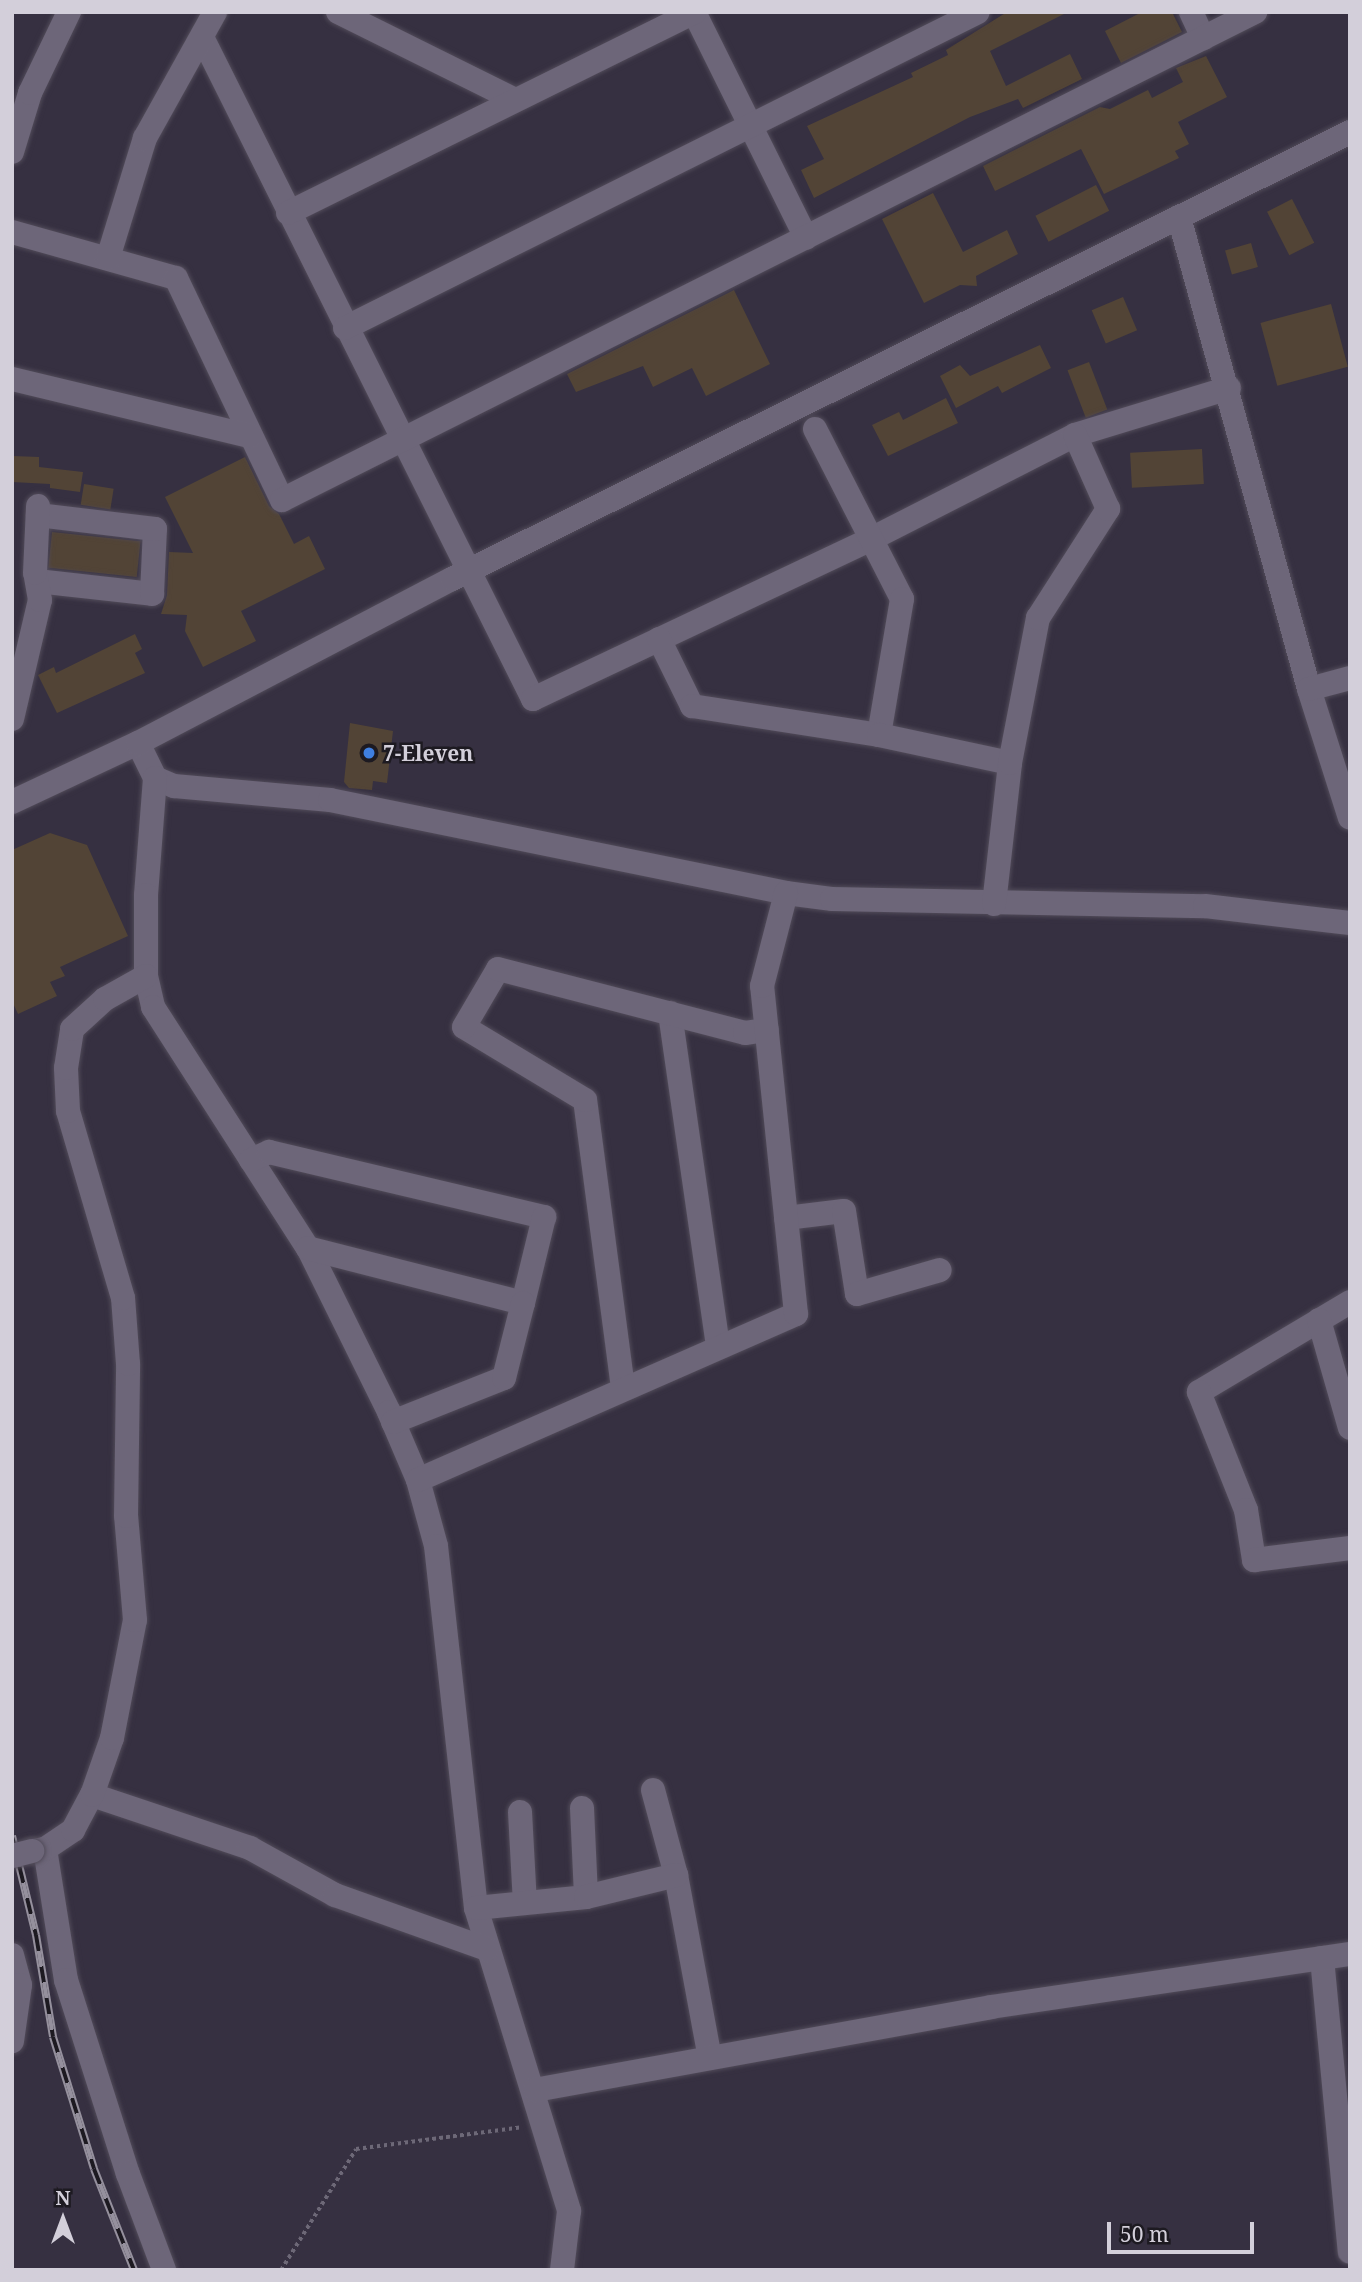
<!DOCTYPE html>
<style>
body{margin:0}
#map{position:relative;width:1362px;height:2282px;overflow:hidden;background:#363041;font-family:"Noto Serif",serif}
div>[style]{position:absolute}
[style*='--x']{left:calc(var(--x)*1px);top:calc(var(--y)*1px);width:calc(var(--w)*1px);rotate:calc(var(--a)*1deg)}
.building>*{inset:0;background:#524436;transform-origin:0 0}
.path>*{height:3.5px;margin-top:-1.75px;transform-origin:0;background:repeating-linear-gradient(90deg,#6d6877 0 3.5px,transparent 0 7px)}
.roads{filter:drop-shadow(0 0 2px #514b59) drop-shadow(0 0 2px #514b59)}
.minor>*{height:24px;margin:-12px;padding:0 12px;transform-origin:12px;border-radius:12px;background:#6d6679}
.rail>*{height:8px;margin-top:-4px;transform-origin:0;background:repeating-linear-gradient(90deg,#1d1a21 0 16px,#95909d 0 32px);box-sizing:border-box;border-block:2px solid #95909d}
.bridges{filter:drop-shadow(0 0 2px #514b59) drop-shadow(0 0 2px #514b59)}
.minor-bridge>*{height:24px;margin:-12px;padding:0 12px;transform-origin:12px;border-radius:12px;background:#6d6679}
.dots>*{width:19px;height:19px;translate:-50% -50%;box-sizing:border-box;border:4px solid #1d1a21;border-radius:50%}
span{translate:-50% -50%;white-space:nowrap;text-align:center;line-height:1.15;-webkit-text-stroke:5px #1d1a21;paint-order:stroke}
.poi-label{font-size:21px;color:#d3cfda;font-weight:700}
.left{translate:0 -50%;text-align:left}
.frame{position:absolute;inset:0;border:14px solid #d3cfda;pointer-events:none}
.north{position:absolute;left:28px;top:2184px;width:70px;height:70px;-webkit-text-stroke:5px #1d1a21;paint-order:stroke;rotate:0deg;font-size:19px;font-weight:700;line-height:28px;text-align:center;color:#d3cfda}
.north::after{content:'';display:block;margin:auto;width:24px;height:32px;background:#d3cfda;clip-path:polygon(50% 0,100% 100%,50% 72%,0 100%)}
.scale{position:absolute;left:1107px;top:2222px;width:147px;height:32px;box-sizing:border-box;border:4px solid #d3cfda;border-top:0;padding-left:9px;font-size:21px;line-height:24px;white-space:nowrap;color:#d3cfda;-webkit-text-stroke:5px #1d1a21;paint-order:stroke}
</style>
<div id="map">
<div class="building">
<div style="clip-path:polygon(1007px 12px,1068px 12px,990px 51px,1006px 86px,1070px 54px,1082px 79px,1023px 108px,1018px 99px,970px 117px,814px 198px,801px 170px,824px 159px,807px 126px,913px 77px,911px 73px,948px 55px,946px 50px)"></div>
<div style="clip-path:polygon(1142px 12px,1172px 12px,1182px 32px,1121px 63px,1105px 31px)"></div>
<div style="clip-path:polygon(1206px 56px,1227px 97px,1178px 122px,1189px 144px,1175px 151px,1179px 158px,1104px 194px,1081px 149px,995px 191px,983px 166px,1100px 107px,1110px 109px,1148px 90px,1152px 98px,1183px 82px,1176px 68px)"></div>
<div style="left:1096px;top:185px;width:29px;height:68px;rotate:63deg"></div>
<div style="clip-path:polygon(933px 193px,963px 252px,1007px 230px,1018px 254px,976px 276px,977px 286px,960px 285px,924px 303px,882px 219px)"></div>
<div style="left:1292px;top:199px;width:49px;height:28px;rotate:63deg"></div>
<div style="left:1251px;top:243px;width:25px;height:27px;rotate:74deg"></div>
<div style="clip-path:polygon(734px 290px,770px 364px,706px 396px,692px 368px,653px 387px,643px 366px,576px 392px,567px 374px)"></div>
<div style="left:1123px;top:297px;width:36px;height:34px;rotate:67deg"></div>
<div style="left:1331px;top:304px;width:65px;height:73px;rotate:75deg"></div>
<div style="clip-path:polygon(1040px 345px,1051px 368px,1002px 393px,998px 386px,956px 408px,940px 376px,960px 365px,970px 376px)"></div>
<div style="left:1089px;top:362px;width:51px;height:23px;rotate:69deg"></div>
<div style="clip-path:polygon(946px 398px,958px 423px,888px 456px,872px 425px,899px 412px,903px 420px)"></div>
<div style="left:1202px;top:449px;width:35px;height:72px;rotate:87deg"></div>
<div style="clip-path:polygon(12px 456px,39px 457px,39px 467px,83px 472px,80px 492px,50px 488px,50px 484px,12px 482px)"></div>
<div style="clip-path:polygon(245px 457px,269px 506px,279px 514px,294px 544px,309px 536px,325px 569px,241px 611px,256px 641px,203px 667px,185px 631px,187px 615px,161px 614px,167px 595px,169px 552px,193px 553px,165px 497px)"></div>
<div style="left:84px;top:484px;width:30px;height:21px;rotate:9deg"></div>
<div style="left:52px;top:532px;width:89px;height:36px;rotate:6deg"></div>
<div style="clip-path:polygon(135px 634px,142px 649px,135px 653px,145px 673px,57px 713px,38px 675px,54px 667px,56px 673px)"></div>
<div style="clip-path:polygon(350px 723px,393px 731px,387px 783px,373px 781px,372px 790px,349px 788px,344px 782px)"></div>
<div style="clip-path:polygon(50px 833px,87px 845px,128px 936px,60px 967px,65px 976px,50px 982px,57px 996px,18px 1014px,12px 1001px,12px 850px)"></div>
</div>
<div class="path">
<div style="--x:281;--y:2270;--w:142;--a:-58.2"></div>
<div style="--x:356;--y:2149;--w:167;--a:-7.5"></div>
</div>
<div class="roads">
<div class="minor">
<div style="--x:338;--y:12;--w:198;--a:26.4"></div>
<div style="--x:694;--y:12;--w:252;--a:63.6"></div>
<div style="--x:1191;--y:12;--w:29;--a:65"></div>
<div style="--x:203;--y:39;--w:738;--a:63.43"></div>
<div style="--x:533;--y:699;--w:374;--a:-25.3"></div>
<div style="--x:871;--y:539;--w:229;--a:-27"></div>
<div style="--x:1075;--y:435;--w:161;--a:-17"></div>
<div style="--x:12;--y:152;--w:62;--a:-73"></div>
<div style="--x:30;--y:93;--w:90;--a:-64.3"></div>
<div style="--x:288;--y:213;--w:453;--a:-26.3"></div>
<div style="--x:1179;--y:217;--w:490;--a:74.6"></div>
<div style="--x:1309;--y:689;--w:135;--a:72.4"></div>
<div style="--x:12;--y:232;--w:170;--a:15.7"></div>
<div style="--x:176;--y:278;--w:246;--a:64.5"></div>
<div style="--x:282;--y:500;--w:1089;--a:-26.64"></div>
<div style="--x:108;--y:258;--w:126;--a:-72.9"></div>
<div style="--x:145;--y:138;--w:144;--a:-60.9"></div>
<div style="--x:345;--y:328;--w:707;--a:-26.53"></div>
<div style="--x:12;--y:379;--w:245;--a:13.5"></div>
<div style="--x:815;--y:429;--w:191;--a:62.9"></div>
<div style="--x:902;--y:599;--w:138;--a:99.6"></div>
<div style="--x:37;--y:581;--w:116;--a:6.4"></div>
<div style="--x:152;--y:594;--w:65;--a:-87.4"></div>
<div style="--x:155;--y:529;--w:118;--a:-173.2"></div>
<div style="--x:659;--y:639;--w:75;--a:63.8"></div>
<div style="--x:692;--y:706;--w:189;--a:8.8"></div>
<div style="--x:879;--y:735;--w:134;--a:12.1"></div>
<div style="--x:1309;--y:689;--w:42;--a:-15"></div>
<div style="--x:12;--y:719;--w:122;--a:-76.8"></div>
<div style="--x:40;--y:600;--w:27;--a:-100"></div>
<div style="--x:35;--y:573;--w:67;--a:-87.4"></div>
<div style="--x:138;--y:743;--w:39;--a:64"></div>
<div style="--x:155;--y:778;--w:21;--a:23"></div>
<div style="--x:174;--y:786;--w:157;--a:5.1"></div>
<div style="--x:330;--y:800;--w:465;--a:11.5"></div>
<div style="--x:786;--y:893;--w:46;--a:7.4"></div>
<div style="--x:832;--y:899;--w:373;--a:1.1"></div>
<div style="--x:1205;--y:906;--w:146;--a:6.7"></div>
<div style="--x:155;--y:778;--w:117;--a:94.4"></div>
<div style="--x:146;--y:895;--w:81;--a:90"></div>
<div style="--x:146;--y:976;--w:32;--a:77"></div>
<div style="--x:153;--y:1007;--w:287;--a:57.3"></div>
<div style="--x:308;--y:1248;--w:183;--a:63.7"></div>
<div style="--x:389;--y:1412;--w:74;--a:66.9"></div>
<div style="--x:418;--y:1480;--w:68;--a:74.7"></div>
<div style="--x:436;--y:1546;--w:364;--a:83.7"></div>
<div style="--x:476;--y:1908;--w:317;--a:72.9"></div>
<div style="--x:569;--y:2211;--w:59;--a:96.8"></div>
<div style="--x:12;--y:802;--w:139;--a:-25.1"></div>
<div style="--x:138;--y:743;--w:354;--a:-27.6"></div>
<div style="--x:452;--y:579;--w:1003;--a:-26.46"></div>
<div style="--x:994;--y:904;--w:142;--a:-83.5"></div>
<div style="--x:1010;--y:763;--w:148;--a:-79.1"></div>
<div style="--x:1038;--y:618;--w:130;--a:-57.3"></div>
<div style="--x:1108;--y:509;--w:81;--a:-114"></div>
<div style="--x:670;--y:1013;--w:336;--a:81.8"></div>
<div style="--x:251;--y:1160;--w:20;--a:-24"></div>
<div style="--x:269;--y:1152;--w:283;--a:13.3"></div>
<div style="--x:544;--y:1217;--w:89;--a:103.7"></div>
<div style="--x:523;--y:1303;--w:222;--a:-165.7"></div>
<div style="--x:786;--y:1218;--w:58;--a:-6.9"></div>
<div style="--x:844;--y:1211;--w:84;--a:81.1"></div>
<div style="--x:857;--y:1294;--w:86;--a:-16.1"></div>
<div style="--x:1350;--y:1302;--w:176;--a:149.2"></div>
<div style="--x:1199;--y:1392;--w:127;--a:68.3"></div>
<div style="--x:1246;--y:1510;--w:51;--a:80.9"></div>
<div style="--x:1254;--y:1560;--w:97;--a:-7.1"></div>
<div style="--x:1319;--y:1320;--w:112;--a:74"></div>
<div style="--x:623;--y:1388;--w:290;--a:-97.5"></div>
<div style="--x:585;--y:1100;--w:141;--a:-148.9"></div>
<div style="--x:464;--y:1027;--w:67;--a:-59.6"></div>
<div style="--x:498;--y:969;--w:255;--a:14.5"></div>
<div style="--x:745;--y:1033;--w:22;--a:-8"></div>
<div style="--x:393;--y:1422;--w:119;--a:-21.6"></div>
<div style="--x:504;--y:1378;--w:77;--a:-75.8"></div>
<div style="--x:418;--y:1480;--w:413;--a:-23.7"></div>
<div style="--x:796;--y:1314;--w:330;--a:-95.9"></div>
<div style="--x:762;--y:986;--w:96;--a:-75.5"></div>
<div style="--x:653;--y:1790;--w:88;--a:74.9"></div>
<div style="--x:676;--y:1875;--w:186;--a:79.5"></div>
<div style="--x:92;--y:1795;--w:167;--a:18.5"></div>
<div style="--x:250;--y:1848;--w:97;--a:28.9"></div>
<div style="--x:335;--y:1895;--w:161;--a:19.6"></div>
<div style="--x:582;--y:1808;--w:89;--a:87.4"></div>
<div style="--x:520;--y:1812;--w:91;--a:86.9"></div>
<div style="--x:45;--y:1849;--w:133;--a:80.9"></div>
<div style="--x:66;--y:1980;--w:204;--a:72.3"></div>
<div style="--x:128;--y:2174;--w:103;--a:69.4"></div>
<div style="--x:32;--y:1851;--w:13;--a:-9"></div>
<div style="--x:45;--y:1849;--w:34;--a:-34"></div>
<div style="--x:73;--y:1830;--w:40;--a:-62"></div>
<div style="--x:92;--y:1795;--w:60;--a:-70.7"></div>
<div style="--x:112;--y:1738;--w:120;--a:-79"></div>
<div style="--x:135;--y:1620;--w:104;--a:-94.9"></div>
<div style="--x:126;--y:1516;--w:152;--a:-89.2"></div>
<div style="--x:128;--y:1364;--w:66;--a:-94.3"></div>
<div style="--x:123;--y:1298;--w:195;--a:-106.4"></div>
<div style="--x:68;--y:1111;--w:43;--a:-92.7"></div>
<div style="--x:66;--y:1068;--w:39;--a:-81"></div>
<div style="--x:72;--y:1029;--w:45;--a:-42.3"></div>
<div style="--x:105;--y:999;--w:47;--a:-29.3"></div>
<div style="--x:476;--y:1908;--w:111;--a:-5.7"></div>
<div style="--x:586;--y:1897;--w:93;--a:-13.7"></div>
<div style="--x:12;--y:1955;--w:31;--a:75"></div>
<div style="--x:20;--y:1985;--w:57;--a:98.1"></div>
<div style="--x:1322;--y:1958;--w:295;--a:84.6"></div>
<div style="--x:535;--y:2090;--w:463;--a:-10.3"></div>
<div style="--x:991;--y:2007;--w:363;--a:-8.4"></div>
</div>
</div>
<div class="rail">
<div style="--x:12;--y:1836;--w:102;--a:76.4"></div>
<div style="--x:36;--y:1935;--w:103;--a:80.5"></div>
<div style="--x:53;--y:2037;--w:138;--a:72.7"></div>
<div style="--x:94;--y:2169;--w:109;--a:68.4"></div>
</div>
<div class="bridges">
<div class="minor-bridge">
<div style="--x:12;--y:1856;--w:21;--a:-14"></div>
</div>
</div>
<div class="dots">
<div style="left:369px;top:753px;background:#3f7fe0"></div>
</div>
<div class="poi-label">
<span class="left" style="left:383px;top:753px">7-Eleven</span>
</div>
<div class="frame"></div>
<div class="north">N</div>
<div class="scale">50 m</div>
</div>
